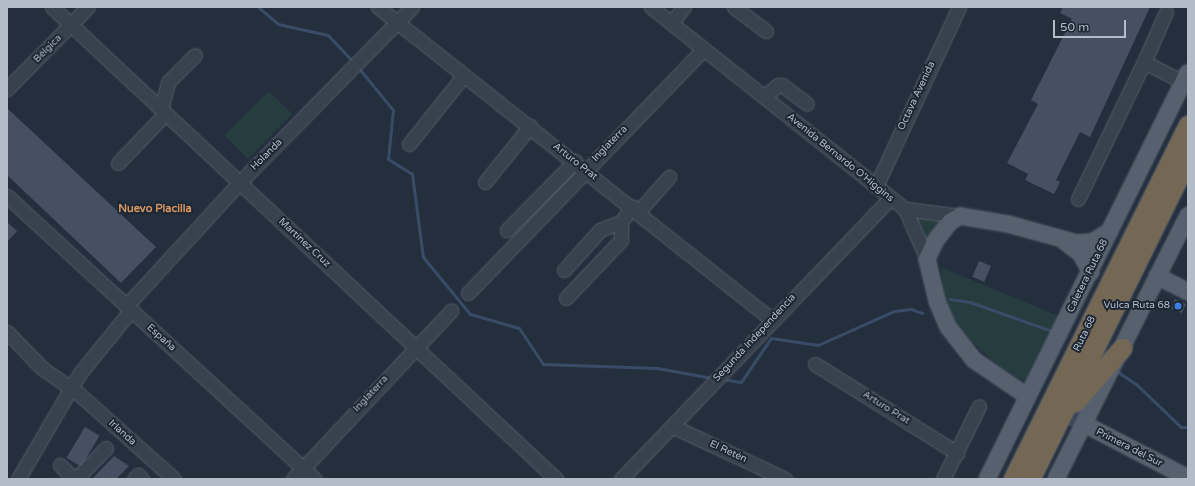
<!DOCTYPE html>
<meta charset="utf-8">
<style>
body{margin:0}
#map{position:relative;width:1195px;height:486px;overflow:hidden;background:#242f3e;font-family:"Varela Round",sans-serif}
div>[style]{position:absolute}
[style*='--x']{left:calc(var(--x)*1px);top:calc(var(--y)*1px);width:calc(var(--w)*1px);rotate:calc(var(--a)*1deg)}
.green>*{inset:0;background:#263c3f;transform-origin:0 0}
.stream>*{height:3px;margin:-1.5px;padding:0 1.5px;transform-origin:1.5px;border-radius:1.5px;background:#394c67}
.building>*{inset:0;background:#455162;transform-origin:0 0}
.major-tunnel>*{height:16px;margin-top:-8px;transform-origin:0;background:repeating-linear-gradient(90deg,#3a4453 0 16px,transparent 0 24px)}
.roads{filter:drop-shadow(0 0 1px #565f6c) drop-shadow(0 0 1px #565f6c)}
.minor>*{height:13px;margin:-6.5px;padding:0 6.5px;transform-origin:6.5px;border-radius:6.5px;background:#38414e}
.major>*{height:16px;margin:-8px;padding:0 8px;transform-origin:8px;border-radius:8px;background:#56606e}
.highway>*{height:19px;margin:-9.5px;padding:0 9.5px;transform-origin:9.5px;border-radius:9.5px;background:#746855}
.dots>*{width:11px;height:11px;translate:-50% -50%;box-sizing:border-box;border:2px solid #1d2633;border-radius:50%}
span{translate:-50% -50%;white-space:nowrap;text-align:center;line-height:1.15;-webkit-text-stroke:4px #1d2633;paint-order:stroke}
.street-label{font-size:10px;color:#b4bcc9}
.poi-label{font-size:10px;color:#b4bcc9}
.right{translate:-100% -50%;text-align:right}
.neighbourhood-label{font-size:11px;color:#d59563;font-weight:700}
.frame{position:absolute;inset:0;border:8px solid #b4bcc9;pointer-events:none}
.scale{position:absolute;left:1053px;top:20px;width:73px;height:18px;box-sizing:border-box;border:2px solid #b4bcc9;border-top:0;padding-left:5px;font-size:12px;line-height:14px;white-space:nowrap;color:#b4bcc9;-webkit-text-stroke:3px #1d2633;paint-order:stroke}
</style>
<div id="map">
<div class="green">
<div style="left:269px;top:91px;width:33px;height:63px;rotate:45deg"></div>
<div style="clip-path:polygon(916px 217px,930px 220px,944px 221px,927px 240px)"></div>
<div style="clip-path:polygon(941px 267px,1063px 318px,1028px 384px,1001px 368px,960px 331px,944px 301px)"></div>
</div>
<div class="stream">
<div style="--x:258;--y:7;--w:26;--a:40"></div>
<div style="--x:278;--y:24;--w:51;--a:12.4"></div>
<div style="--x:328;--y:35;--w:37;--a:47"></div>
<div style="--x:357;--y:66;--w:57;--a:50.7"></div>
<div style="--x:393;--y:110;--w:49;--a:95.8"></div>
<div style="--x:388;--y:159;--w:28;--a:32"></div>
<div style="--x:412;--y:174;--w:84;--a:82.5"></div>
<div style="--x:423;--y:257;--w:74;--a:50.5"></div>
<div style="--x:470;--y:314;--w:51;--a:15.9"></div>
<div style="--x:519;--y:328;--w:43;--a:56.3"></div>
<div style="--x:543;--y:364;--w:114;--a:2"></div>
<div style="--x:657;--y:368;--w:56;--a:10.3"></div>
<div style="--x:950;--y:299;--w:20;--a:9"></div>
<div style="--x:970;--y:302;--w:84;--a:19.5"></div>
<div style="--x:1115;--y:370;--w:27;--a:34"></div>
<div style="--x:1137;--y:385;--w:61;--a:43.7"></div>
<div style="--x:1181;--y:427;--w:7;--a:0"></div>
<div style="--x:722;--y:379;--w:19;--a:9"></div>
<div style="--x:741;--y:382;--w:53;--a:-55.7"></div>
<div style="--x:771;--y:338;--w:48;--a:8.5"></div>
<div style="--x:818;--y:345;--w:83;--a:-24.1"></div>
<div style="--x:894;--y:311;--w:17;--a:-7"></div>
<div style="--x:911;--y:309;--w:12;--a:20"></div>
</div>
<div class="building">
<div style="clip-path:polygon(1063px 7px,1150px 7px,1090px 137px,1080px 132px,1056px 180px,1060px 182px,1054px 194px,1025px 180px,1028px 174px,1007px 163px,1038px 104px,1031px 100px,1072px 19px,1060px 13px)"></div>
<div style="clip-path:polygon(7px 108px,156px 247px,121px 283px,7px 175px)"></div>
<div style="clip-path:polygon(7px 222px,17px 231px,7px 242px)"></div>
<div style="left:979px;top:261px;width:13px;height:17px;rotate:23deg"></div>
<div style="left:1175px;top:299px;width:12px;height:10px;rotate:24deg"></div>
<div style="left:85px;top:427px;width:17px;height:36px;rotate:31deg"></div>
<div style="clip-path:polygon(114px 456px,129px 466px,116px 479px,92px 479px)"></div>
</div>
<div class="major-tunnel">
<div style="--x:1021;--y:392;--w:80;--a:26.9"></div>
</div>
<div class="roads">
<div class="minor">
<div style="--x:52;--y:7;--w:691;--a:43.12"></div>
<div style="--x:378;--y:7;--w:502;--a:38.45"></div>
<div style="--x:651;--y:7;--w:325;--a:38.5"></div>
<div style="--x:905;--y:209;--w:55;--a:7.3"></div>
<div style="--x:734;--y:7;--w:40;--a:37"></div>
<div style="--x:1166;--y:12;--w:55;--a:113.7"></div>
<div style="--x:1144;--y:62;--w:44;--a:27.1"></div>
<div style="--x:671;--y:23;--w:21;--a:-51"></div>
<div style="--x:7;--y:89;--w:115;--a:-45.4"></div>
<div style="--x:764;--y:97;--w:18;--a:-41"></div>
<div style="--x:778;--y:85;--w:4;--a:0"></div>
<div style="--x:782;--y:85;--w:31;--a:37"></div>
<div style="--x:161;--y:109;--w:28;--a:-75"></div>
<div style="--x:168;--y:82;--w:38;--a:-45"></div>
<div style="--x:409;--y:144;--w:88;--a:-51.4"></div>
<div style="--x:118;--y:163;--w:69;--a:-46.2"></div>
<div style="--x:485;--y:182;--w:72;--a:-51.2"></div>
<div style="--x:876;--y:186;--w:197;--a:-65.1"></div>
<div style="--x:7;--y:196;--w:418;--a:42.6"></div>
<div style="--x:1078;--y:199;--w:152;--a:-64.3"></div>
<div style="--x:905;--y:209;--w:55;--a:66.3"></div>
<div style="--x:638;--y:212;--w:47;--a:-48.5"></div>
<div style="--x:507;--y:230;--w:97;--a:-45.4"></div>
<div style="--x:564;--y:270;--w:54;--a:-48"></div>
<div style="--x:600;--y:230;--w:22;--a:-21"></div>
<div style="--x:468;--y:293;--w:339;--a:-46"></div>
<div style="--x:566;--y:298;--w:80;--a:-46.5"></div>
<div style="--x:621;--y:240;--w:18;--a:-90"></div>
<div style="--x:621;--y:222;--w:19;--a:-54"></div>
<div style="--x:126;--y:306;--w:167;--a:-47.4"></div>
<div style="--x:239;--y:183;--w:247;--a:-45.5"></div>
<div style="--x:7;--y:332;--w:50;--a:45.8"></div>
<div style="--x:42;--y:368;--w:45;--a:35.1"></div>
<div style="--x:79;--y:394;--w:127;--a:41.8"></div>
<div style="--x:815;--y:364;--w:168;--a:32.1"></div>
<div style="--x:672;--y:426;--w:125;--a:25.1"></div>
<div style="--x:60;--y:465;--w:20;--a:45"></div>
<div style="--x:18;--y:479;--w:123;--a:-59.7"></div>
<div style="--x:80;--y:373;--w:81;--a:-51"></div>
<div style="--x:76;--y:479;--w:43;--a:-45.9"></div>
<div style="--x:134;--y:479;--w:6;--a:-45"></div>
<div style="--x:138;--y:475;--w:6;--a:45"></div>
<div style="--x:293;--y:479;--w:231;--a:-46.8"></div>
<div style="--x:621;--y:479;--w:389;--a:-46.2"></div>
<div style="--x:943;--y:479;--w:81;--a:-63.7"></div>
</div>
<div class="major">
<div style="--x:1064;--y:241;--w:20;--a:37"></div>
<div style="--x:1080;--y:253;--w:22;--a:60"></div>
<div style="--x:1157;--y:276;--w:35;--a:27"></div>
<div style="--x:1021;--y:392;--w:57;--a:-145.8"></div>
<div style="--x:974;--y:360;--w:42;--a:-128.2"></div>
<div style="--x:948;--y:327;--w:28;--a:-113"></div>
<div style="--x:937;--y:301;--w:43;--a:-103.4"></div>
<div style="--x:927;--y:259;--w:21;--a:-65"></div>
<div style="--x:936;--y:240;--w:23;--a:-52"></div>
<div style="--x:950;--y:222;--w:12;--a:-31"></div>
<div style="--x:960;--y:216;--w:49;--a:9.5"></div>
<div style="--x:1008;--y:224;--w:72;--a:15.4"></div>
<div style="--x:1077;--y:243;--w:15;--a:-4"></div>
<div style="--x:1092;--y:242;--w:21;--a:-31"></div>
<div style="--x:1092;--y:428;--w:108;--a:27.5"></div>
<div style="--x:987;--y:479;--w:453;--a:-63.7"></div>
<div style="--x:1056;--y:479;--w:295;--a:-63.4"></div>
</div>
<div class="highway">
<div style="--x:1075;--y:402;--w:72;--a:-49"></div>
<div style="--x:1013;--y:479;--w:395;--a:-63.7"></div>
<div style="--x:1030;--y:479;--w:358;--a:-63.8"></div>
</div>
</div>
<div class="dots">
<div style="left:1178px;top:306px;background:#3f7fe0"></div>
</div>
<div class="street-label">
<span style="left:48px;top:49px;rotate:-45deg">Bélgica</span>
<span style="left:917px;top:96px;rotate:-65deg">Octava Avenida</span>
<span style="left:610px;top:144px;rotate:-46deg">Inglaterra</span>
<span style="left:267px;top:155px;rotate:-45deg">Holanda</span>
<span style="left:840px;top:158px;rotate:39deg">Avenida Bernardo O'Higgins</span>
<span style="left:575px;top:162px;rotate:38deg">Arturo Prat</span>
<span style="left:304px;top:243px;rotate:43deg">Martínez Cruz</span>
<span style="left:1088px;top:276px;rotate:-64deg">Caletera Ruta 68</span>
<span style="left:1085px;top:334px;rotate:-64deg">Ruta 68</span>
<span style="left:161px;top:338px;rotate:42deg">España</span>
<span style="left:755px;top:338px;rotate:-47deg">Segunda Independencia</span>
<span style="left:371px;top:394px;rotate:-47deg">Inglaterra</span>
<span style="left:886px;top:408px;rotate:32deg">Arturo Prat</span>
<span style="left:122px;top:433px;rotate:42deg">Irlanda</span>
<span style="left:1129px;top:448px;rotate:27deg">Primera del Sur</span>
<span style="left:728px;top:452px;rotate:25deg">El Retén</span>
</div>
<div class="poi-label">
<span class="right" style="left:1170px;top:306px">Vulca Ruta 68</span>
</div>
<div class="neighbourhood-label">
<span style="left:155px;top:209px">Nuevo Placilla</span>
</div>
<div class="frame"></div>
<div class="scale">50 m</div>
</div>
